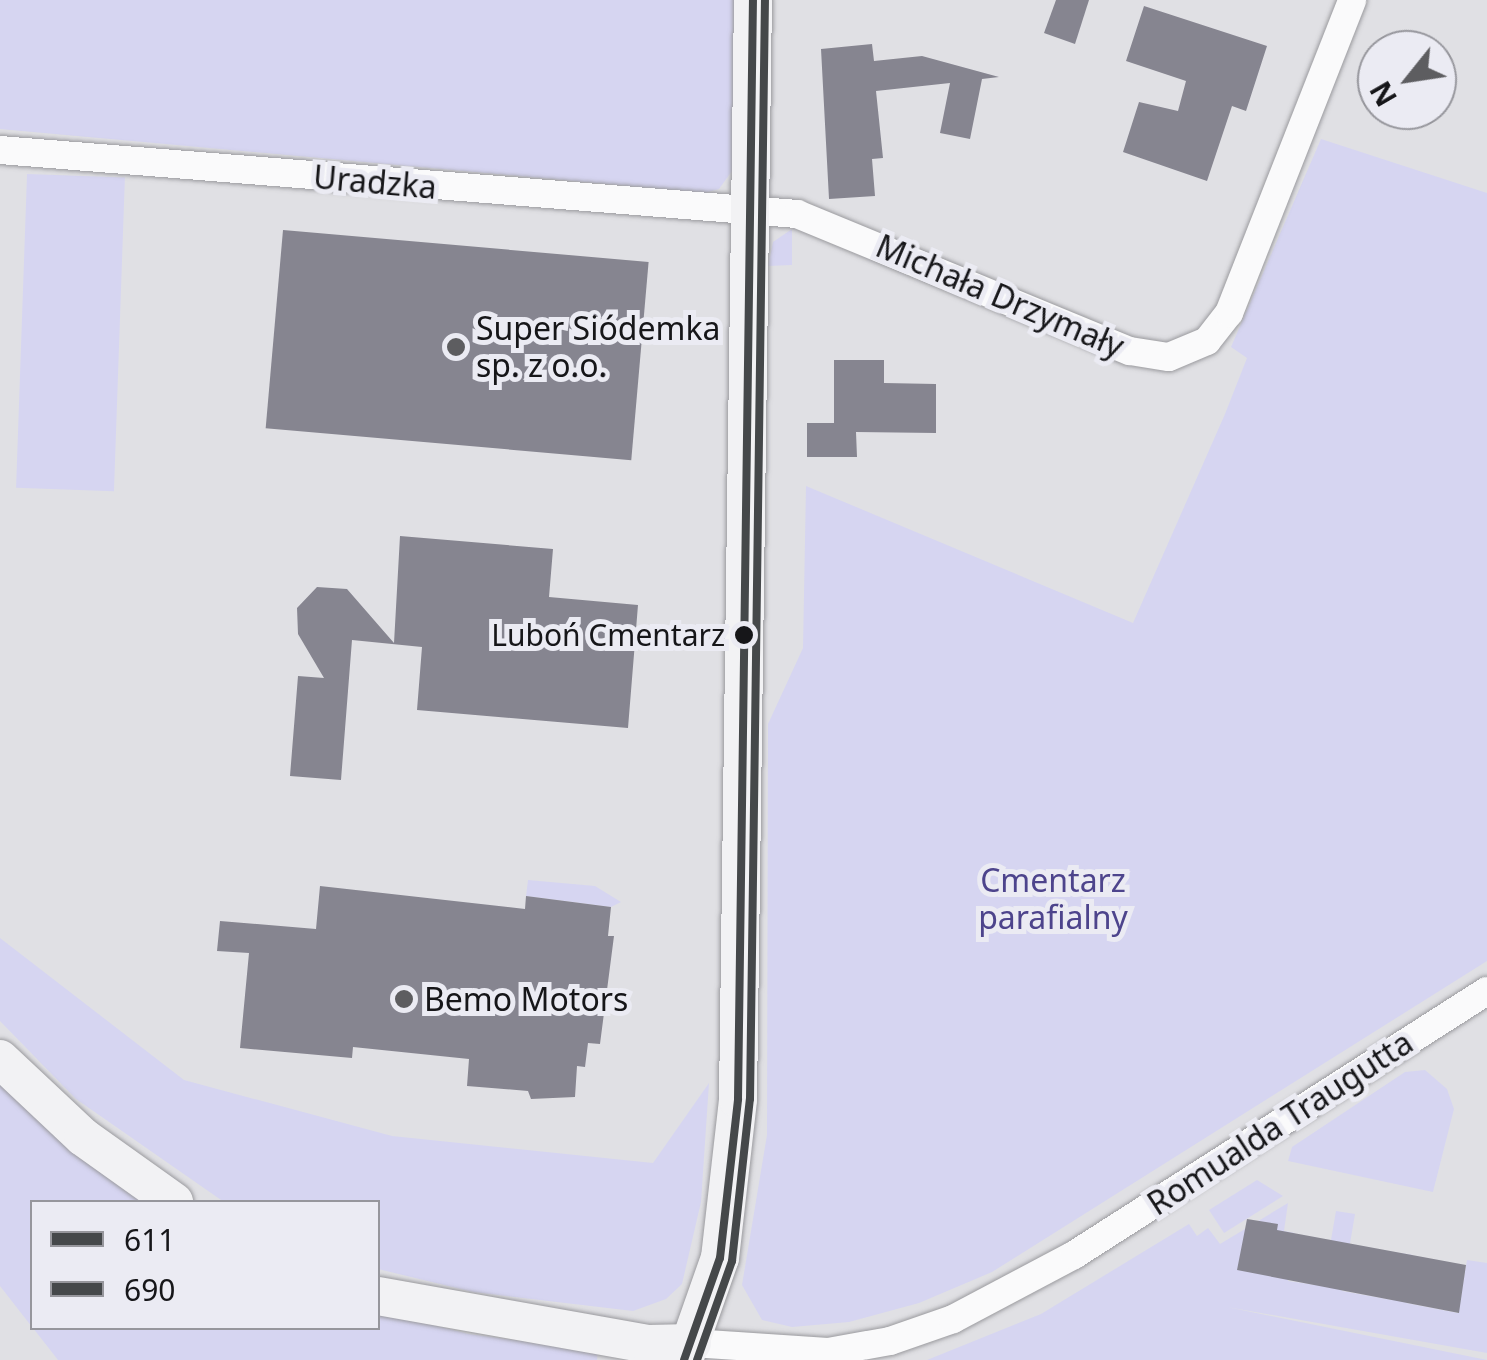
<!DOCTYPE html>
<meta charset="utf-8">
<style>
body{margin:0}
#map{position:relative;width:1487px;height:1360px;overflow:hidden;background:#e0e0e4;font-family:"Noto Sans",sans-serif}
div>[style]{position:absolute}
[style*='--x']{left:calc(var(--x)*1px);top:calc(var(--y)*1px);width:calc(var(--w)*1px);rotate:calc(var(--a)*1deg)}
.green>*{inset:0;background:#d6d5f1;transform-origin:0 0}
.building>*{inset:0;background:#868590;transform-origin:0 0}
.roads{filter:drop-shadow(0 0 2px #9a9a9e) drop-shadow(0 0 2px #9a9a9e)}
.street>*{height:28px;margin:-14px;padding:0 14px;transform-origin:14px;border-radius:14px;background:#fafafb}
.secondary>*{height:38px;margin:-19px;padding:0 19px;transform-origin:19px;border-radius:19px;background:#f2f2f4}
.bus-1>*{height:8px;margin:-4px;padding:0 4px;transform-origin:4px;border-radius:4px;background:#45484a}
.bus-2>*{height:8px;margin:-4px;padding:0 4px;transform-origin:4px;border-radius:4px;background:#45484a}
.dots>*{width:28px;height:28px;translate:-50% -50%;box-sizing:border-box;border:5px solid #ebebf3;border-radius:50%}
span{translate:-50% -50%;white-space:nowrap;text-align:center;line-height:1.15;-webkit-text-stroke:10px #ebebf3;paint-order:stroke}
.bus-label{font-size:30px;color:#161619}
.right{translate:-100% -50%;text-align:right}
.street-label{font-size:32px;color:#161619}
.poi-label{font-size:32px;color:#161619}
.left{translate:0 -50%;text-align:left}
.park-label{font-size:32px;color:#4d448c}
.legend{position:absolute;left:30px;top:1200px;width:350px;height:130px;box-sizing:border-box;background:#ebebf3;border:2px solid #96969c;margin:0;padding:12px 18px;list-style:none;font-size:30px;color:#161619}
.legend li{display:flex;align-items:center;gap:20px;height:50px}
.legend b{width:50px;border:2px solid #96969c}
.north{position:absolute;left:1357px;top:30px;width:100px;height:100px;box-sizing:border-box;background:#ebebf3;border:2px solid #96969c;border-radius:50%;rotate:240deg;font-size:28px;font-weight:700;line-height:40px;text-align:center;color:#161619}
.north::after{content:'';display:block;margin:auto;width:35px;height:45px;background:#5d5d60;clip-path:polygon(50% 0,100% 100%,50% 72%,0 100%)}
</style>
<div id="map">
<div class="green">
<div style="clip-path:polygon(0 0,734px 0,732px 171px,719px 189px,705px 193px,0 129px)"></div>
<div style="clip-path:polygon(1321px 139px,1487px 193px,1487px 961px,992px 1272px,919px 1303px,849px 1322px,792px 1327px,762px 1320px,742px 1285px,767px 1135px,768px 724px,803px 648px,806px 486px,1133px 623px,1225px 414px,1247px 358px,1231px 347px)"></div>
<div style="left:27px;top:174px;width:98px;height:314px;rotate:2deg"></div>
<div style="clip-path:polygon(792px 229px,792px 265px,768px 266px,773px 242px)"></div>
<div style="clip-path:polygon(528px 880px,595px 886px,621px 902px,611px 907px,526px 896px)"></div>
<div style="clip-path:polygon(0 938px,184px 1080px,392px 1136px,653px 1163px,709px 1083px,701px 1202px,682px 1284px,666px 1299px,633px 1311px,473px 1292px,378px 1269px,378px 1202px,224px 1202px,76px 1099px,0 1021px)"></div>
<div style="clip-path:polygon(1425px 1070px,1447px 1089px,1454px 1109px,1433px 1192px,1288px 1161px,1292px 1147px,1405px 1072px)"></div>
<div style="clip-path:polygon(0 1081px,93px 1167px,143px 1202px,32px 1202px,32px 1327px,0 1286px)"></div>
<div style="clip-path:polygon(1257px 1180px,1283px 1196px,1224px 1233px,1209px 1210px)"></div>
<div style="clip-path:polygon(1288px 1203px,1284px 1231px,1295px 1233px,1288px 1281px,1323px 1286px,1336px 1211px,1355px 1214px,1342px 1291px,1392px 1300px,1400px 1253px,1413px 1255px,1406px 1303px,1458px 1313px,1467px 1260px,1487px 1263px,1487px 1353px,1227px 1307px,1487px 1360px,927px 1360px,1041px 1314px,1189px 1224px,1197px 1236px,1208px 1228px,1220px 1244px)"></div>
<div style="clip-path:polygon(378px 1311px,469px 1334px,598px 1351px,597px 1360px,58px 1360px,33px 1328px,378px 1328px)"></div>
</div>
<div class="building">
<div style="clip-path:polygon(1056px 0,1089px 0,1075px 44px,1044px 33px)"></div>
<div style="clip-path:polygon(1144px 6px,1267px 46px,1246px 111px,1232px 106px,1207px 181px,1123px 152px,1139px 102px,1178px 111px,1186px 81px,1126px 61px)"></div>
<div style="clip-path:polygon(872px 44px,874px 61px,922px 56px,999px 77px,982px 79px,970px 139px,940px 133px,950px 83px,876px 91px,883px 158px,872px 159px,875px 196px,829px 199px,821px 49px)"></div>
<div style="left:283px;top:230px;width:367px;height:199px;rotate:5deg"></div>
<div style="clip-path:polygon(834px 360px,884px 360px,884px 383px,936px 384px,936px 433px,856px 432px,857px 457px,807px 457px,807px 423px,834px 423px)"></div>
<div style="clip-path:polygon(400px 536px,553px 549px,549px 597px,638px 605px,628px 728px,417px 710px,422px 647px,352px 640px,341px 780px,290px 776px,298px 676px,324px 678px,298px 634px,297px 608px,317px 587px,347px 589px,394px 643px)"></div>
<div style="clip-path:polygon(320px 886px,525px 909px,526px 896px,611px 907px,608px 936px,614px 936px,600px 1044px,588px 1043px,585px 1067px,577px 1066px,575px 1097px,531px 1099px,528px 1091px,467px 1086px,469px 1059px,353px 1047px,352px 1058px,240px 1048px,249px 953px,217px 951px,220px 921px,316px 929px)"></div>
<div style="clip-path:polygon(1247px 1219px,1278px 1224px,1277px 1230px,1466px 1265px,1459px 1313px,1237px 1270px)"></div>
</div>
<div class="roads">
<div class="street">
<div style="--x:0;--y:150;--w:800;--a:4.59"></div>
<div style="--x:797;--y:214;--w:360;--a:22.4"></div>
<div style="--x:1130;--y:351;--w:39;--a:9"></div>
<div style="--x:1169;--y:357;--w:41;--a:-22.8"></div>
<div style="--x:1207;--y:341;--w:36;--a:-52"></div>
<div style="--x:1229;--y:313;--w:336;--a:-68.5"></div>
<div style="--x:692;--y:1343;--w:136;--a:3.8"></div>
<div style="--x:828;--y:1352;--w:63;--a:-10.1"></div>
<div style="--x:890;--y:1341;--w:67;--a:-19.2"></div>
<div style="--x:953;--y:1319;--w:137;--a:-27.9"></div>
<div style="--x:1074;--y:1255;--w:490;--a:-32.6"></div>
</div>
<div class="secondary">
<div style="--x:0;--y:1059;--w:114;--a:43.2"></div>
<div style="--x:83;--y:1137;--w:112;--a:35.5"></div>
<div style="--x:378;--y:1296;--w:274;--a:10.1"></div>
<div style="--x:648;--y:1344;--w:44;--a:-1.3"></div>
<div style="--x:684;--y:1360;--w:108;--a:-70.6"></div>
<div style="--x:720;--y:1258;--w:160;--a:-83.5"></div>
<div style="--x:738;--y:1099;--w:1099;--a:-89.22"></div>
</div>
</div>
<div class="bus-1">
<div style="--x:684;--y:1360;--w:108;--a:-70.6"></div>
<div style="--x:720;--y:1258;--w:160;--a:-83.5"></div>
<div style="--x:738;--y:1099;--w:1099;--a:-89.22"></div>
</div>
<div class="bus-2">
<div style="--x:697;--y:1360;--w:105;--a:-70.5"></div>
<div style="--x:732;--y:1261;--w:163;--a:-83.7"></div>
<div style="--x:750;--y:1099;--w:1099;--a:-89.22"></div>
</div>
<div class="dots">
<div style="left:456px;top:347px;background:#5d5d60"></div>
<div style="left:744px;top:635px;background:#161619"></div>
<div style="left:404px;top:999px;background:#5d5d60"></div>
</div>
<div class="bus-label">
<span class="right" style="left:725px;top:635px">Luboń Cmentarz</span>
</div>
<div class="street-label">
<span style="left:375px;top:182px;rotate:5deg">Uradzka</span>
<span style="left:1000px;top:296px;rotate:23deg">Michała Drzymały</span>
<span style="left:1280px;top:1123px;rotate:-33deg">Romualda Traugutta</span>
</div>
<div class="poi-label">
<span class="left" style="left:476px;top:347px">Super Siódemka<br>sp. z o.o.</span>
<span class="left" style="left:424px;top:999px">Bemo Motors</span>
</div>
<div class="park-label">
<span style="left:1053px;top:899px">Cmentarz<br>parafialny</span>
</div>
<ul class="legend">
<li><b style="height:12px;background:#45484a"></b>611</li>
<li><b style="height:12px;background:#45484a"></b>690</li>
</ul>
<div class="north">N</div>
</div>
